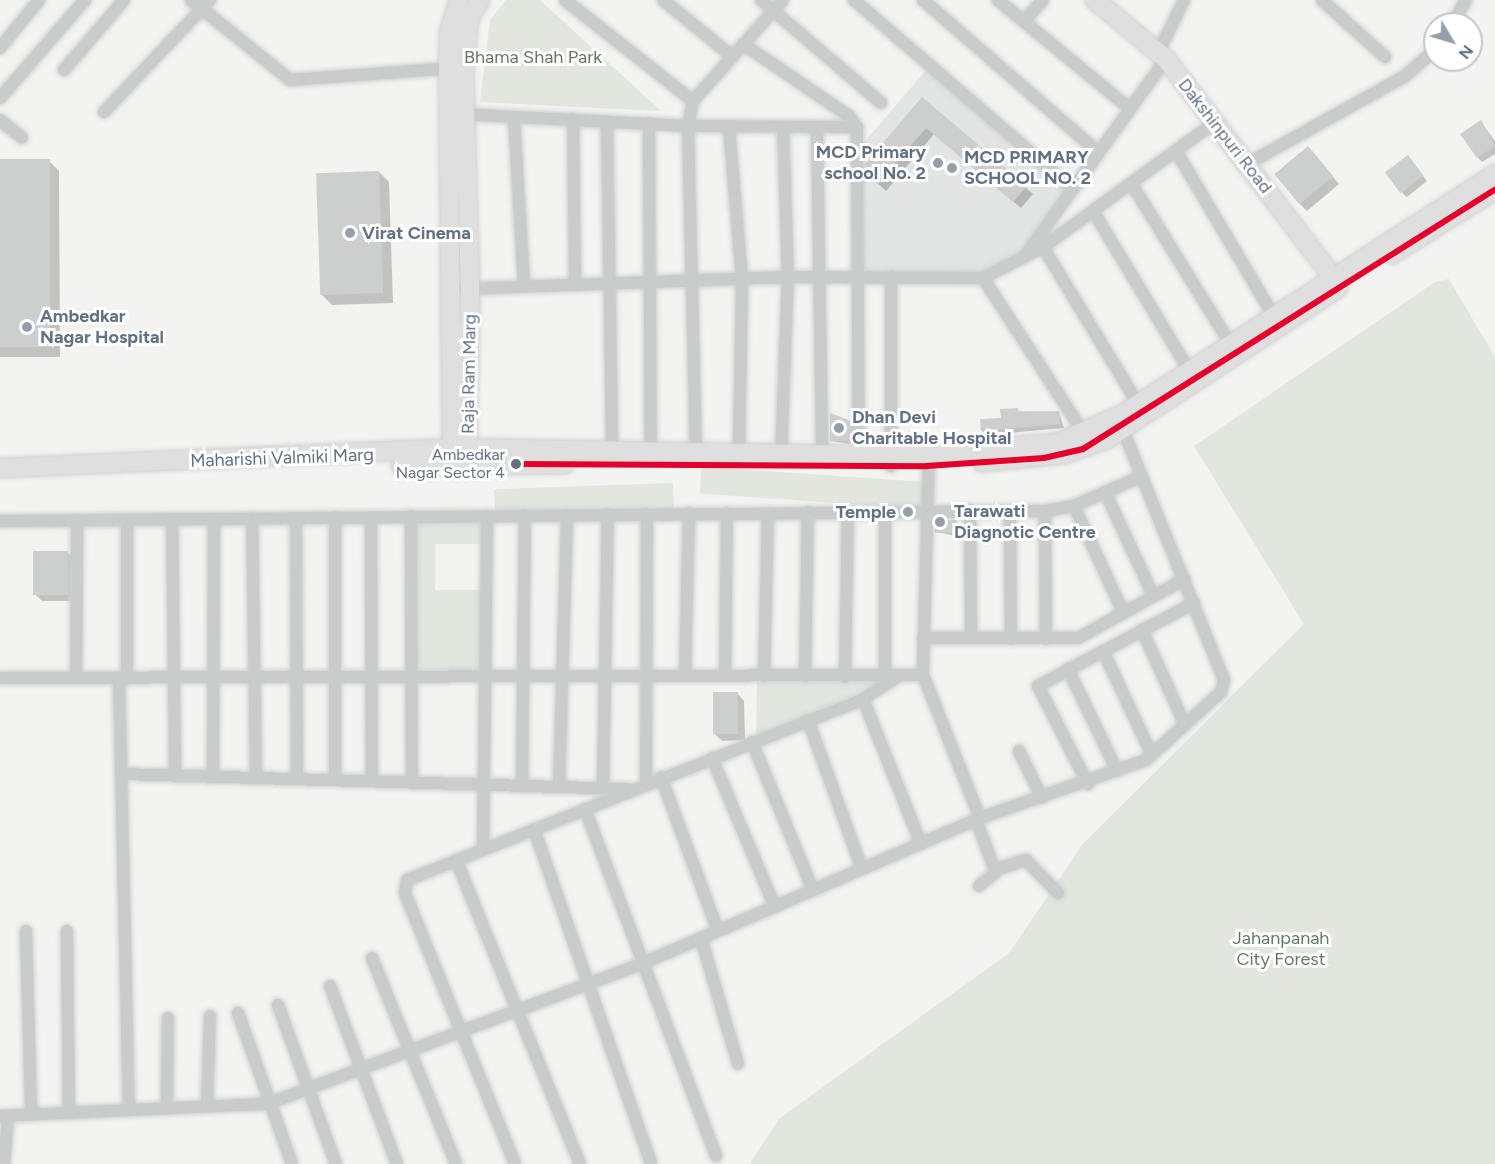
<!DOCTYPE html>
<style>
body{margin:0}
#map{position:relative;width:1495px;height:1164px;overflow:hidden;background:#f3f3f1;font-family:Figtree,sans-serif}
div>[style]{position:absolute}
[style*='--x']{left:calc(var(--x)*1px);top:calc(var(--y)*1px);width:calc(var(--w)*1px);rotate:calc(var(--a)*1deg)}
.built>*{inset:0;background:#e3e5e4}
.green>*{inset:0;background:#e2e6df;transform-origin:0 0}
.shadow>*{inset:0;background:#0003}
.building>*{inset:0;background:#cdcece;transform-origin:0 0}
.roads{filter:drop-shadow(0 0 2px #cfd1d1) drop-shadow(0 0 2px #cfd1d1)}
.street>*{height:12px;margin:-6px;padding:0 6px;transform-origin:6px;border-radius:6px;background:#cacccc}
.secondary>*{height:18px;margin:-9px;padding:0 9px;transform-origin:9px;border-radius:9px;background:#dfdfe0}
.bus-1>*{height:6px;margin:-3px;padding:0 3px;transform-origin:3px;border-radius:3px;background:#e4002b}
.dots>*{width:16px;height:16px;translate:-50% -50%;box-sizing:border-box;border:3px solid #fff;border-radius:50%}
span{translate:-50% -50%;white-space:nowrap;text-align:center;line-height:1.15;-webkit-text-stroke:6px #fff;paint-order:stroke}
.bus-label{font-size:16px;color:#627282}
.right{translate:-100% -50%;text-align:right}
.park-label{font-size:18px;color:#647961}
.street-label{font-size:18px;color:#627282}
.poi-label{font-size:18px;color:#627282;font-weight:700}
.left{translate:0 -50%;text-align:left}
.north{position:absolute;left:1423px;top:12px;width:60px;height:60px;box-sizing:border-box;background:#fff;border:2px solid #c0c7cd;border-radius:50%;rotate:128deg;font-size:16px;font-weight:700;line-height:24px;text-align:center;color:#627282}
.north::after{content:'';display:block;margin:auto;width:21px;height:27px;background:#959fa9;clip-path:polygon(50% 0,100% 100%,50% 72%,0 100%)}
</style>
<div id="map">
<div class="built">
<div style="clip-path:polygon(926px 70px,1068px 189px,1022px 253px,980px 275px,861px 273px,861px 146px)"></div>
</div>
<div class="green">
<div style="clip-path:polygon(506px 0,540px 0,661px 111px,480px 102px,490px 20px)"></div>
<div style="clip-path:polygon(1449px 279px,1495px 357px,1495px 1164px,749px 1164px,780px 1118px,1009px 953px,1082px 845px,1304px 624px,1194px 446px,1435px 282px)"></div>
<div style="left:924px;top:482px;width:27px;height:223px;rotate:94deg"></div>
<div style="left:673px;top:483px;width:28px;height:179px;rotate:88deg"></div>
<div style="clip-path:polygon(483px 519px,484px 544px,435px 544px,435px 590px,485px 590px,486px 671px,415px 673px,415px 520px)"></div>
<div style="clip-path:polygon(757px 680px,888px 681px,756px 736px)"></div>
</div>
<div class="shadow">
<div style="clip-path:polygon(922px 99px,1033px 194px,1021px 208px,934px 134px,886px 191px,875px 181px)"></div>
<div style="clip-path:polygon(1481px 122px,1495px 141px,1495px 154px,1482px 162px,1478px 158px)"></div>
<div style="clip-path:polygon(1315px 155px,1339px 184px,1307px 211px,1300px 204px)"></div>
<div style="clip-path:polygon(0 161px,49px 161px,59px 171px,60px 357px,0 357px)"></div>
<div style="clip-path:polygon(1412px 162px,1427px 181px,1407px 197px,1402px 193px)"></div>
<div style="clip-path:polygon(379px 172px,389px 182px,393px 303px,332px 305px,322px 295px)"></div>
<div style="clip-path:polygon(1002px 411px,1059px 412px,1064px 428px,986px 435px,982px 431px,1002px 419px)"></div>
<div style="clip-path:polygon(831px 414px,855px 427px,855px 445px,831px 441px)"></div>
<div style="clip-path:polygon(957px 522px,961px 537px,937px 532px)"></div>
<div style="clip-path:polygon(67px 552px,75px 560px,75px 601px,42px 601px,35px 594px)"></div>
<div style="clip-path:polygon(737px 693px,744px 701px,745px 740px,722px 741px,715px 734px)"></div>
</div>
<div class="building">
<div style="clip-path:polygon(922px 97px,1027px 186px,1013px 202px,926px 128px,878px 184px,866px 174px,865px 164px)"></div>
<div style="clip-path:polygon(1481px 120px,1495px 146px,1477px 158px,1460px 134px)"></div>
<div style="left:1308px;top:146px;width:39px;height:44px;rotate:50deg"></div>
<div style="left:1408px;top:155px;width:26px;height:29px;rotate:53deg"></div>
<div style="left:50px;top:159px;width:188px;height:50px;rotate:90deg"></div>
<div style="left:379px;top:171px;width:122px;height:63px;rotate:88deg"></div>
<div style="clip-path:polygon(1018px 408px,1019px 412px,1059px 411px,1060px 424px,981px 431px,980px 419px,1001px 418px,1000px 409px)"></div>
<div style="clip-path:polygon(830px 413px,851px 421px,851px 441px,830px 441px)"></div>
<div style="left:935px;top:520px;width:22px;height:13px"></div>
<div style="left:33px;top:551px;width:35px;height:44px"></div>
<div style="left:713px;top:692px;width:25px;height:42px"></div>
</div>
<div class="roads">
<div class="street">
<div style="--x:191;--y:0;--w:127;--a:38.9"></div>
<div style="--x:290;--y:80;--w:165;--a:-4.2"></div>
<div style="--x:565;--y:0;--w:163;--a:38.3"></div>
<div style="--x:663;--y:0;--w:90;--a:39.2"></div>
<div style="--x:761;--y:0;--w:158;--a:40.6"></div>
<div style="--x:854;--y:0;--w:289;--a:40.8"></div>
<div style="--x:923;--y:0;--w:233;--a:41"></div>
<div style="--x:998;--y:0;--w:171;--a:39.5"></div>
<div style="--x:1322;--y:0;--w:85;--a:42.1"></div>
<div style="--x:1024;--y:21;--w:28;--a:-48"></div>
<div style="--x:1453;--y:24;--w:27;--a:-62"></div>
<div style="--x:743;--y:44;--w:128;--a:34.2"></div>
<div style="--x:849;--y:116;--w:14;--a:54"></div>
<div style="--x:0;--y:48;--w:62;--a:-50.9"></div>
<div style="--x:1158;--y:53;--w:59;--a:-63.9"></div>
<div style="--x:64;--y:70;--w:92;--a:-49.4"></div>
<div style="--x:0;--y:98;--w:130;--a:-49.1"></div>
<div style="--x:104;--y:112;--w:154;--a:-46.6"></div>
<div style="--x:459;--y:114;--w:229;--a:3"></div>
<div style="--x:688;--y:126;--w:169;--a:0.3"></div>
<div style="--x:857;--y:127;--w:330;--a:89.7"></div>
<div style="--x:514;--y:117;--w:169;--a:86.6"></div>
<div style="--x:573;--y:119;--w:165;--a:89.3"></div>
<div style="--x:0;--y:120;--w:28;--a:39"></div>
<div style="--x:607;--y:121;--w:333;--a:89.1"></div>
<div style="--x:649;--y:123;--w:331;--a:89.7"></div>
<div style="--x:729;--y:127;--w:153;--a:85.1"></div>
<div style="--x:742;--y:279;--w:178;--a:91"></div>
<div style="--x:817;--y:128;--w:329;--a:89.1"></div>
<div style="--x:1176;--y:151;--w:191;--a:59.4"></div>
<div style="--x:1247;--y:164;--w:181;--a:-29.1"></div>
<div style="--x:1405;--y:76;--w:40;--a:-41"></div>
<div style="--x:1131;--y:183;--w:188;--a:58.3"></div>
<div style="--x:1093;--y:211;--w:186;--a:58.9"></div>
<div style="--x:1043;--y:247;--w:184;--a:58.8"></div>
<div style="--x:1027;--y:253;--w:239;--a:-54.4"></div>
<div style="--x:891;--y:276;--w:190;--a:90"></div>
<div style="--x:983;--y:278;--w:191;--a:57"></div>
<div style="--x:463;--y:289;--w:325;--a:-2.1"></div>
<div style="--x:788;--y:277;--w:195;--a:0.3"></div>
<div style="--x:983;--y:278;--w:68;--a:-27.3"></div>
<div style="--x:1043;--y:247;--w:213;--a:-36"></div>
<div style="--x:929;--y:454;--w:221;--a:91.6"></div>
<div style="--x:923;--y:675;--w:154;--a:68.3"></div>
<div style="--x:696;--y:455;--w:329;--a:-91.4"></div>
<div style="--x:688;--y:126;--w:25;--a:-79"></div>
<div style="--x:693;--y:101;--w:135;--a:-48.3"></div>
<div style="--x:781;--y:457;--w:180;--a:-87.8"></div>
<div style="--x:788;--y:277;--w:148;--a:-91.9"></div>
<div style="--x:1105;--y:492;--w:114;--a:65"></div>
<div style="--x:1074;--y:506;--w:115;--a:65.2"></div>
<div style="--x:970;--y:510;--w:127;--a:89.5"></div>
<div style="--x:1010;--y:511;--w:128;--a:89.6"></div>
<div style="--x:1045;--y:511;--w:128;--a:89.6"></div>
<div style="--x:411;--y:516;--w:267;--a:89.8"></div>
<div style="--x:335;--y:517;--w:263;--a:90"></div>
<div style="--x:371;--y:517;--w:264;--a:89.8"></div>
<div style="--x:252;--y:518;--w:260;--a:89.1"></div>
<div style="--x:296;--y:518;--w:261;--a:89.8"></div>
<div style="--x:172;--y:519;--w:257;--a:89.3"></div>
<div style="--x:127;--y:520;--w:158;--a:90"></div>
<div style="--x:0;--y:521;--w:1045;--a:-0.55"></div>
<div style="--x:1045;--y:511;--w:29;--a:-10"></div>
<div style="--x:1074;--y:506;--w:74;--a:-23.8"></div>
<div style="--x:1142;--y:630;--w:104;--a:65.6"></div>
<div style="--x:923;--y:638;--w:155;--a:0"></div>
<div style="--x:1078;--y:638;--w:122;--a:-28.9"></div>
<div style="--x:1103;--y:651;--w:113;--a:64.8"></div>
<div style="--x:1068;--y:669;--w:113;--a:64.3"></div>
<div style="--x:685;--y:675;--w:162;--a:-88.6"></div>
<div style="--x:725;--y:676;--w:163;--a:-89.3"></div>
<div style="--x:764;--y:676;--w:163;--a:-88.6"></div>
<div style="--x:805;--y:676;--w:164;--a:-89"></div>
<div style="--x:119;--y:677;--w:433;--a:88.7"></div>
<div style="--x:845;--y:677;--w:165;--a:-89"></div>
<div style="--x:885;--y:677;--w:165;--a:-90"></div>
<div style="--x:0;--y:678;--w:923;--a:-0.19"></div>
<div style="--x:76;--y:678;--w:158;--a:-89.6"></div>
<div style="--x:863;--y:699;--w:156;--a:68.2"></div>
<div style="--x:808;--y:720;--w:158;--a:70.1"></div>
<div style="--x:752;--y:742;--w:160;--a:67.6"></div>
<div style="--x:1019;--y:751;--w:52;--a:63.9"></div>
<div style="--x:712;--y:758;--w:162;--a:67.1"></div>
<div style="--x:122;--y:774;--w:505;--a:1.7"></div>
<div style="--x:213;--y:777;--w:258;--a:-89.8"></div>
<div style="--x:661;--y:777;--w:164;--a:69.7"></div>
<div style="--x:646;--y:784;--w:270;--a:-89.8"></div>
<div style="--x:1088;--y:784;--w:110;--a:-117"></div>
<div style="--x:1038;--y:686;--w:177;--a:-28"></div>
<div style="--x:522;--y:786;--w:271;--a:-89.4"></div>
<div style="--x:559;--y:786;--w:271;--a:-88.3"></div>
<div style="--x:603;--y:788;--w:274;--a:-89"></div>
<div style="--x:585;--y:809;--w:371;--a:69.3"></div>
<div style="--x:976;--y:820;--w:53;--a:69.2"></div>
<div style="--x:995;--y:870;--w:33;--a:-18"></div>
<div style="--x:1026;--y:860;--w:46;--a:45.9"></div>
<div style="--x:534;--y:829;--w:355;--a:70.7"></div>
<div style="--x:483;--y:849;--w:333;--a:-89.3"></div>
<div style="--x:456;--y:860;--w:328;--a:67.8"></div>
<div style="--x:979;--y:886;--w:23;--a:-40"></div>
<div style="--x:26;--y:931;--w:184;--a:88.4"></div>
<div style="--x:67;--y:931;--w:182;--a:89.4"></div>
<div style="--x:701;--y:938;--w:131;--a:73.6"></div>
<div style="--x:372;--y:958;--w:222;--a:67.8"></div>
<div style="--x:330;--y:986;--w:190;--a:69.4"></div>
<div style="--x:278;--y:1005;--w:169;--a:70"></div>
<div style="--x:238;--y:1013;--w:160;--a:70.3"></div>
<div style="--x:207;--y:1105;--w:89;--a:-88.1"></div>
<div style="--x:167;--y:1107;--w:89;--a:-89.4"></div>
<div style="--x:0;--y:1116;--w:267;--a:-2.6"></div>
<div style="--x:267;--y:1104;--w:399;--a:-20.5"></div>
<div style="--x:641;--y:964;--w:369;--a:-23.3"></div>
<div style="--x:980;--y:818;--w:176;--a:-19.3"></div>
<div style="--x:1146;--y:760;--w:101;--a:-42.2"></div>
<div style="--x:1221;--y:692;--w:12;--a:-76"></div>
<div style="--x:1224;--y:680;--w:277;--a:-112"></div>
<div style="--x:4;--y:1164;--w:47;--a:-85.1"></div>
<div style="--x:515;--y:1164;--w:292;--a:-112.1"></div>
<div style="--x:405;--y:893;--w:13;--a:-81"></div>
<div style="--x:407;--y:880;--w:491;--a:-21.6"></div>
<div style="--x:863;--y:699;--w:40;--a:-32.9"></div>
</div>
<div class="secondary">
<div style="--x:1095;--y:0;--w:92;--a:39.7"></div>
<div style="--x:1166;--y:59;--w:285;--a:52.6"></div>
<div style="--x:1392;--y:254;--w:121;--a:-31.9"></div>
<div style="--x:458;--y:459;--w:13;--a:-119"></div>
<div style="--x:452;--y:448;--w:380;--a:-90.6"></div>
<div style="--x:448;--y:68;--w:35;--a:-88"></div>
<div style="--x:449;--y:33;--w:34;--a:-73"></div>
<div style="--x:462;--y:459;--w:12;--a:-66"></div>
<div style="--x:467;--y:448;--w:160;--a:-88.9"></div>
<div style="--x:470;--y:288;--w:220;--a:-91.6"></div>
<div style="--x:464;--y:68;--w:49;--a:-84.2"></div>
<div style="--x:469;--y:19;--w:22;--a:-60"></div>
<div style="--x:982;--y:462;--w:82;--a:-5.6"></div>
<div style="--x:1064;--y:454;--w:46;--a:-19.2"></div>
<div style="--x:1107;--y:439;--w:276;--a:-33.2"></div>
<div style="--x:401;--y:466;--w:164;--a:-0.7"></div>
<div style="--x:0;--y:468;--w:452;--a:-2.5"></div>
<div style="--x:452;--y:448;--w:439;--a:1"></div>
<div style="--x:891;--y:456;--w:167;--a:-4.5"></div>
<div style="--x:1057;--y:443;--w:72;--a:-23.7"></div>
<div style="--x:1123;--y:414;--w:443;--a:-32.8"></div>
</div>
</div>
<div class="bus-1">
<div style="--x:516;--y:464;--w:411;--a:0.3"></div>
<div style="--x:927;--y:466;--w:117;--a:-3.9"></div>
<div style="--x:1044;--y:458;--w:40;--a:-13"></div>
<div style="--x:1083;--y:449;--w:487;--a:-32.2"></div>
</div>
<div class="dots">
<div style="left:938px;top:163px;background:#959fa9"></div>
<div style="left:952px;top:168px;background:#959fa9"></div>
<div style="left:350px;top:233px;background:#959fa9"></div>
<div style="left:27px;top:327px;background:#959fa9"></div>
<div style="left:839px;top:428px;background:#959fa9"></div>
<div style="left:516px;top:464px;background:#627282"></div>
<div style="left:908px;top:512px;background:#959fa9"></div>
<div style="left:940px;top:522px;background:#959fa9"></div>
</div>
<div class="bus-label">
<span class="right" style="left:505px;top:464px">Ambedkar<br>Nagar Sector 4</span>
</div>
<div class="park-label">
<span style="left:533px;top:57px">Bhama Shah Park</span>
<span style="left:1281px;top:949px">Jahanpanah<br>City Forest</span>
</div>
<div class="street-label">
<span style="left:1225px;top:136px;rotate:52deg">Dakshinpuri Road</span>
<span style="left:469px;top:374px;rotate:-89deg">Raja Ram Marg</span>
<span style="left:282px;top:458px;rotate:-2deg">Maharishi Valmiki Marg</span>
</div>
<div class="poi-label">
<span class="right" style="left:926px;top:163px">MCD Primary<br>school No. 2</span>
<span class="left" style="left:964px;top:168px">MCD PRIMARY<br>SCHOOL NO. 2</span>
<span class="left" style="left:362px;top:233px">Virat Cinema</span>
<span class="left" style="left:40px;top:327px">Ambedkar<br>Nagar Hospital</span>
<span class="left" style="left:852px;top:428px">Dhan Devi<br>Charitable Hospital</span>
<span class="right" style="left:896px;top:512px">Temple</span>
<span class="left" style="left:954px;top:522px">Tarawati<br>Diagnotic Centre</span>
</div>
<div class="north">N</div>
</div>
